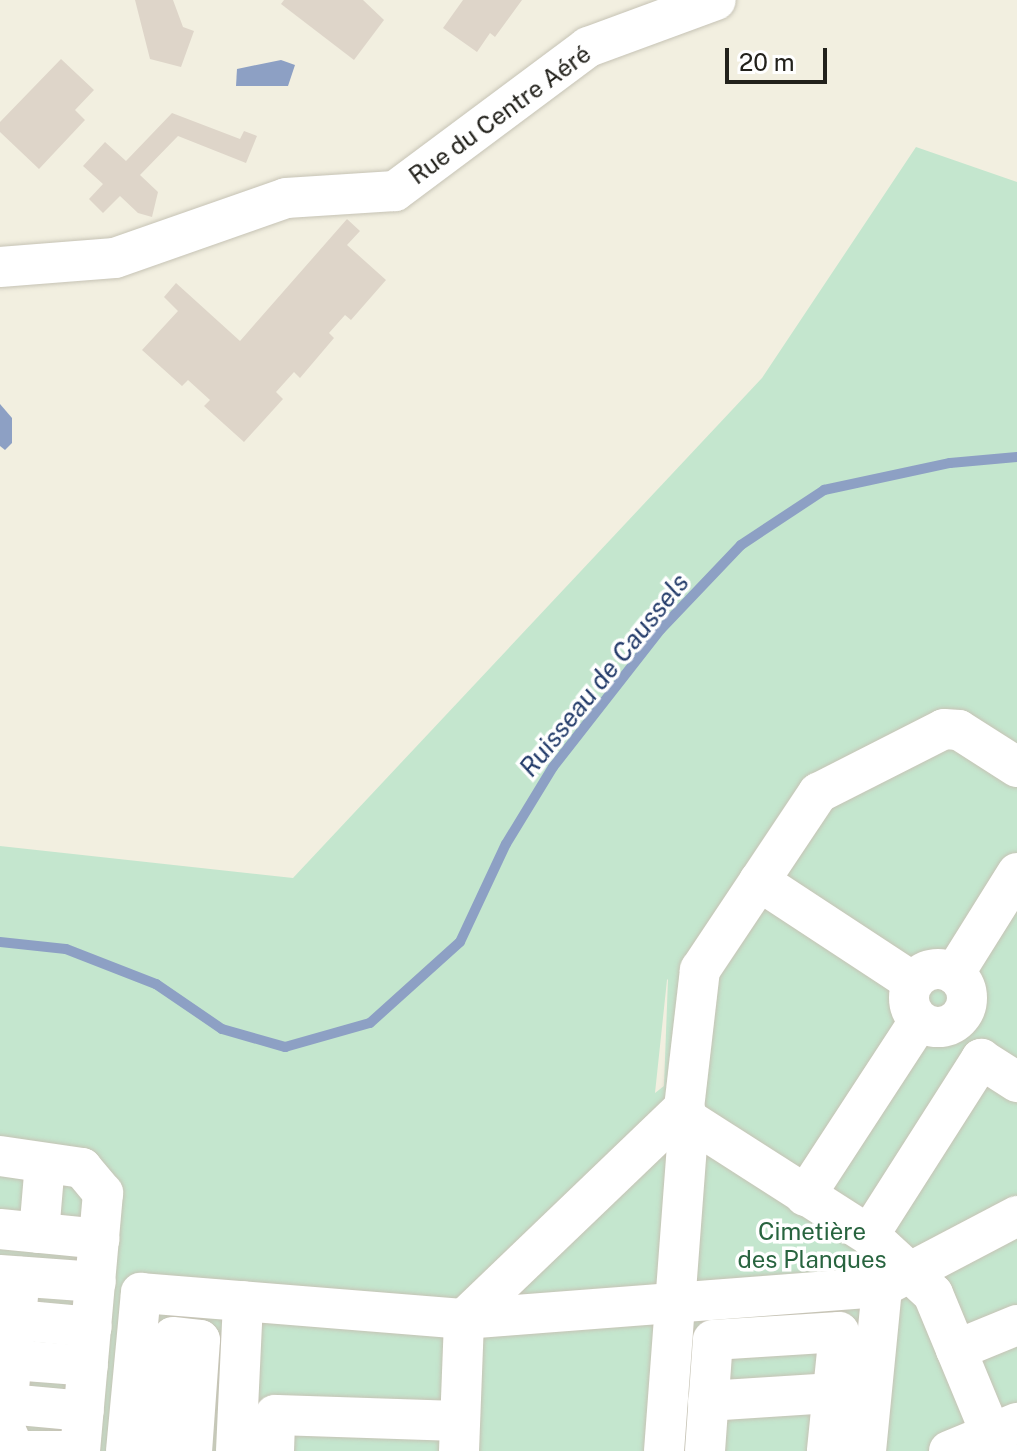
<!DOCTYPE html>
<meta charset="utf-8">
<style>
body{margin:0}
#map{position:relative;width:1017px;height:1451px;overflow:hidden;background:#f2efe0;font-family:"Public Sans",sans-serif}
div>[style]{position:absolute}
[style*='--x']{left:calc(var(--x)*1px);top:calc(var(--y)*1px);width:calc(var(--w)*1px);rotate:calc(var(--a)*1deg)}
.green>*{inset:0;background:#c4e6ce}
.water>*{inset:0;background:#8da0c4}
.stream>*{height:10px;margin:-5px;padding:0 5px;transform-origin:5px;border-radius:5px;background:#8da0c4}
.building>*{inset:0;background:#ded5c9}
.roads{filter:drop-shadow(0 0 2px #c6c3b5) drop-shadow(0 0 2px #c6c3b5)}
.minor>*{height:40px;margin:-20px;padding:0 20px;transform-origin:20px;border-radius:20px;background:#fff}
.minor>.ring{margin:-20px;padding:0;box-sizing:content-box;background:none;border:40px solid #fff;border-radius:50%}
span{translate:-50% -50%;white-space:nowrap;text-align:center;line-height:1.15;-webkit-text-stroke:7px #fff;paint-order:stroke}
.street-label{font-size:24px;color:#22211b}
.park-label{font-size:24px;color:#28643f}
.water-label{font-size:26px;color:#233b6a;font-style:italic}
.scale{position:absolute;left:725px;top:48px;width:102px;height:36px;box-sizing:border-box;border:4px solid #22211b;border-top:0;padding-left:10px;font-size:24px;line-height:28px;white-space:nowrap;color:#22211b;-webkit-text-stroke:6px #fff;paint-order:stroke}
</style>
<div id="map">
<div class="green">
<div style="clip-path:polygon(evenodd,916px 147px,1017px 182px,1017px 1451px,0 1451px,0 846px,293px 878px,762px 378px,916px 147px,668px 979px,664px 1086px,655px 1093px,667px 980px,668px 979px)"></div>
</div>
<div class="water">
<div style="clip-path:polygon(281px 60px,295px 65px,288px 86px,236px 86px,237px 69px)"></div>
<div style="clip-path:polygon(0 404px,12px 418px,12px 443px,5px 450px,0 446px)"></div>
</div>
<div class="stream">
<div style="--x:0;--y:942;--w:66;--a:6.1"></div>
<div style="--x:66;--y:949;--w:97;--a:21.3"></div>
<div style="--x:156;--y:984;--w:80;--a:34.3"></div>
<div style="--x:222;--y:1029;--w:66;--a:15.9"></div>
<div style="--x:285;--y:1047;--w:88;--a:-15.8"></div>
<div style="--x:370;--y:1023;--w:121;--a:-42"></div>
<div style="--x:460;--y:942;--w:108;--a:-64.9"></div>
<div style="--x:506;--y:844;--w:90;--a:-58.6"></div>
<div style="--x:553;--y:767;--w:175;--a:-52"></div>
<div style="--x:661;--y:629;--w:116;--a:-46.4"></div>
<div style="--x:741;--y:545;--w:100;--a:-33.5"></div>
<div style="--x:824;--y:490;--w:129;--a:-12.1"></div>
<div style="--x:950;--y:463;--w:67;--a:-5.1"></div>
</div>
<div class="building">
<div style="clip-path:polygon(135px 0,173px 0,183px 27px,194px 31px,181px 67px,150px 59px)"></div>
<div style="clip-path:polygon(284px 0,363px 0,384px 20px,354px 60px,281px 4px)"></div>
<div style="clip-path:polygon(463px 0,522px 0,495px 37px,490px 33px,477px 52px,443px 28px)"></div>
<div style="clip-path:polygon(61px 59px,94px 90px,75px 110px,85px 120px,39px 169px,0 132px,0 122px)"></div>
<div style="clip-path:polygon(172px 113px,240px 139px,244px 131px,257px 136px,246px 163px,178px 136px,140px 175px,158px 192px,152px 217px,138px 213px,120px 196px,103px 213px,89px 199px,103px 184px,83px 166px,105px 142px,126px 161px)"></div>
<div style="clip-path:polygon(347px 219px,360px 231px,347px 245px,386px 280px,351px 320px,345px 315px,329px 333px,334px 338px,300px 378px,294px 372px,276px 392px,283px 399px,244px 442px,204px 406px,210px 400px,188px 380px,182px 386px,142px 350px,178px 311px,164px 297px,176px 283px,240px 341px)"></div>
</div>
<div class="roads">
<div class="minor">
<div style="--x:0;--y:267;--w:115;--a:-4.5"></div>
<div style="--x:115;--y:258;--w:181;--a:-19.3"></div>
<div style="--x:286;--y:198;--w:109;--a:-3.7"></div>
<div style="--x:395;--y:191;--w:241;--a:-36.7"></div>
<div style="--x:588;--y:47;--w:136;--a:-20.2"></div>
<div style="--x:759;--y:881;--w:184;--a:33.3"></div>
<div class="ring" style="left:909px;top:969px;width:18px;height:18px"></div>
<div style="--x:954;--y:974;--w:119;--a:-58"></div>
<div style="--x:689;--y:1120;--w:214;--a:32.6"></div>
<div style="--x:869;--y:1235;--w:87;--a:42.7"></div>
<div style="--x:933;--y:1294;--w:170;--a:67.5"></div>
<div style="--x:0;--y:1156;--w:83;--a:8.3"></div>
<div style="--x:82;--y:1168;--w:33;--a:50"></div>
<div style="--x:103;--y:1193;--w:259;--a:95.1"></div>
<div style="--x:80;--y:1451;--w:68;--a:180"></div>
<div style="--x:805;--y:1196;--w:209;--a:-56.9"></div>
<div style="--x:0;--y:1229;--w:100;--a:5.7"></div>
<div style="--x:39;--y:1233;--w:70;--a:-85.1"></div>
<div style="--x:869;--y:1235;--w:209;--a:-57.5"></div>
<div style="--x:981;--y:1059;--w:43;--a:32.6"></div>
<div style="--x:0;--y:1275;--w:96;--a:4.2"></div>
<div style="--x:16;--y:1320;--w:76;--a:5.3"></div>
<div style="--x:956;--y:1350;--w:66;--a:-22.3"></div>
<div style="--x:0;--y:1359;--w:88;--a:4.5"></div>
<div style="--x:708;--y:1401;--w:125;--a:-3.7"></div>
<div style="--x:8;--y:1404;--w:76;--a:5.3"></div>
<div style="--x:14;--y:1449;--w:22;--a:-114"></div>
<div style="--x:5;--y:1429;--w:153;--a:-84.4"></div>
<div style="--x:126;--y:1451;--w:159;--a:-84.6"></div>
<div style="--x:141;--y:1293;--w:324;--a:4.6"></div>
<div style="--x:464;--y:1319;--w:305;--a:-43.8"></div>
<div style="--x:684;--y:1108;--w:139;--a:-83.4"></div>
<div style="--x:700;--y:970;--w:213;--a:-56.3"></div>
<div style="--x:818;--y:793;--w:141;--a:-26.9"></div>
<div style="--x:944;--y:729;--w:15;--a:4"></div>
<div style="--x:959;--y:730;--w:69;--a:32.5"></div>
<div style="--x:163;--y:1451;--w:114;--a:-85"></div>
<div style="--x:173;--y:1337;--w:27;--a:6"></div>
<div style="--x:200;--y:1340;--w:111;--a:94.1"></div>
<div style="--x:236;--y:1451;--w:150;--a:-87.3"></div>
<div style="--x:274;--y:1451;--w:36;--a:-88"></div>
<div style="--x:275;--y:1415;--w:185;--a:1.9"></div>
<div style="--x:459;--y:1451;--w:132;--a:-87.8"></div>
<div style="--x:464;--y:1319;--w:419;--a:-4.4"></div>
<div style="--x:882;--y:1287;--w:153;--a:-27.7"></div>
<div style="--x:664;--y:1451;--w:332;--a:-85.7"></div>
<div style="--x:689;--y:1120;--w:13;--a:-113"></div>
<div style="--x:705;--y:1451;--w:111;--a:-85.9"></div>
<div style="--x:713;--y:1340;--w:126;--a:-3.6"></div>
<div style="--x:839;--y:1332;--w:120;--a:95.8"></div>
<div style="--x:866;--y:1451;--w:165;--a:-84.4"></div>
<div style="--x:949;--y:1451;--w:74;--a:-22.4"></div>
</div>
</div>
<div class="street-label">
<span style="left:500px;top:115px;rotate:-36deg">Rue du Centre Aéré</span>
</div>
<div class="park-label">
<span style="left:812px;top:1246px">Cimetière<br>des Planques</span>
</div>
<div class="water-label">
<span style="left:604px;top:675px;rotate:-51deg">Ruisseau de Caussels</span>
</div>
<div class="scale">20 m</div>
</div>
